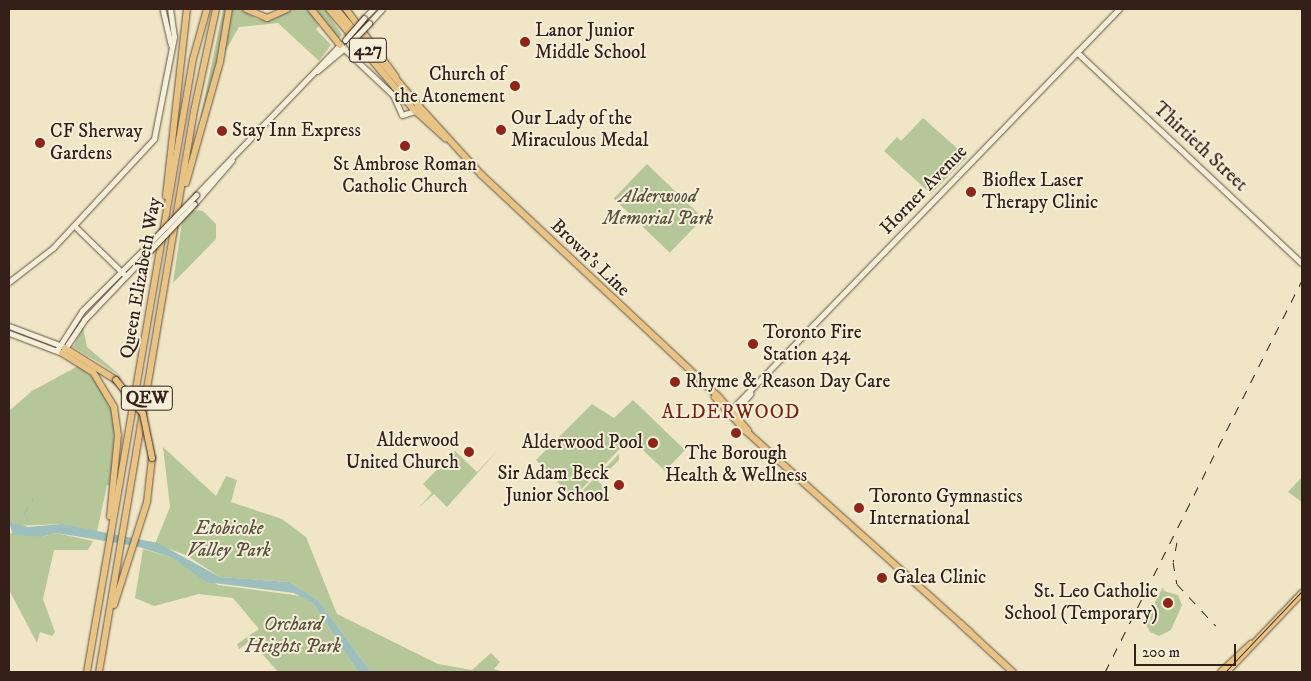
<!DOCTYPE html>
<style>
body{margin:0}
#map{position:relative;width:1311px;height:681px;overflow:hidden;background:#f0e6c6;font-family:"IM FELL DW Pica",serif}
div>[style]{position:absolute}
[style*='--x']{left:calc(var(--x)*1px);top:calc(var(--y)*1px);width:calc(var(--w)*1px);rotate:calc(var(--a)*1deg)}
.green>*{inset:0;background:#b5c698;transform-origin:0 0}
.water>*{inset:0;background:#9cbebc}
.stream>*{height:1px;margin:-0.5px;padding:0 0.5px;transform-origin:0.5px;border-radius:0.5px;background:#9cbebc}
.roads{filter:drop-shadow(0 0 1px #635244) drop-shadow(0 0 1px #635244)}
.tertiary>*{height:4.5px;margin:-2.25px;padding:0 2.25px;transform-origin:2.25px;border-radius:2.25px;background:#f5efda}
.secondary>*{height:5px;margin:-2.5px;padding:0 2.5px;transform-origin:2.5px;border-radius:2.5px;background:#f5efda}
.primary>*{height:5.5px;margin:-2.75px;padding:0 2.75px;transform-origin:2.75px;border-radius:2.75px;background:#e8c383}
.motorway>*{height:6px;margin:-3px;padding:0 3px;transform-origin:3px;border-radius:3px;background:#e8c383}
.tram>*{height:1px;margin:-0.5px;padding:0 0.5px;transform-origin:0.5px;border-radius:0.5px;background:#342018}
.rail>*{height:1px;margin-top:-0.5px;transform-origin:0;background:repeating-linear-gradient(90deg,#342018 0 9px,transparent 0 18px)}
.bridges{filter:drop-shadow(0 0 1px #342018) drop-shadow(0 0 1px #342018)}
.secondary-bridge>*{height:5px;margin:-2.5px;padding:0 2.5px;transform-origin:2.5px;border-radius:2.5px;background:#f5efda}
.motorway-bridge>*{height:6px;margin:-3px;padding:0 3px;transform-origin:3px;border-radius:3px;background:#e8c383}
.dots>*{width:14px;height:14px;translate:-50% -50%;box-sizing:border-box;border:2px solid #f5efda;border-radius:50%}
span{translate:-50% -50%;white-space:nowrap;text-align:center;line-height:1.15;-webkit-text-stroke:4px #f5efda;paint-order:stroke}
.shield-label span{padding:1px 4px;background:#f5efda;border:1px solid;border-radius:4px;-webkit-text-stroke-width:0}
.shield-label{font-size:18px;color:#342018;font-weight:700}
.poi-label{font-size:19px;color:#342018}
.left{translate:0 -50%;text-align:left}
.right{translate:-100% -50%;text-align:right}
.street-label{font-size:19px;color:#342018}
.park-label{font-size:19px;color:#5b523e;font-style:italic}
.neighbourhood-label{font-size:20px;color:#7a1f14;letter-spacing:1px}
.frame{position:absolute;inset:0;border:10px solid #342018;pointer-events:none}
.scale{position:absolute;left:1134px;top:644px;width:102px;height:22px;box-sizing:border-box;border:2px solid #342018;border-top:0;padding-left:6px;font-size:15px;line-height:18px;white-space:nowrap;color:#342018;-webkit-text-stroke:4px #f5efda;paint-order:stroke}
</style>
<div id="map">
<div class="green">
<div style="clip-path:polygon(223px 9px,243px 9px,256px 19px,270px 21px,292px 9px,308px 9px,319px 26px,316px 29px,331px 45px,319px 61px,278px 23px,239px 27px,218px 64px,199px 125px)"></div>
<div style="clip-path:polygon(315px 9px,325px 9px,342px 35px,337px 40px)"></div>
<div style="clip-path:polygon(923px 118px,967px 157px,931px 194px,884px 151px,897px 137px,901px 141px)"></div>
<div style="left:647px;top:164px;width:78px;height:48px;rotate:44deg"></div>
<div style="clip-path:polygon(193px 210px,203px 211px,216px 224px,216px 239px,173px 283px,182px 222px)"></div>
<div style="clip-path:polygon(83px 327px,87px 347px,121px 376px,73px 347px)"></div>
<div style="clip-path:polygon(78px 366px,92px 377px,112px 407px,115px 425px,111px 486px,107px 485px,97px 532px,62px 524px,15px 526px,9px 522px,9px 411px,32px 391px)"></div>
<div style="clip-path:polygon(633px 400px,685px 450px,665px 471px,630px 438px,573px 498px,536px 460px,592px 404px,614px 418px)"></div>
<div style="clip-path:polygon(163px 447px,216px 496px,226px 476px,237px 480px,231px 502px,282px 519px,306px 537px,337px 614px,438px 664px,472px 670px,491px 653px,500px 662px,494px 669px,504px 672px,371px 672px,318px 600px,289px 582px,220px 577px,186px 555px,155px 544px,170px 507px)"></div>
<div style="clip-path:polygon(499px 449px,447px 507px,434px 494px,418px 508px,432px 493px,423px 484px,455px 451px,477px 472px)"></div>
<div style="clip-path:polygon(619px 454px,619px 460px,598px 481px,605px 488px,592px 502px,581px 492px)"></div>
<div style="clip-path:polygon(1302px 477px,1302px 502px,1288px 492px)"></div>
<div style="clip-path:polygon(9px 533px,41px 537px,56px 533px,93px 541px,88px 550px,54px 550px,43px 599px,55px 632px,52px 636px,40px 632px,37px 643px,9px 590px)"></div>
<div style="clip-path:polygon(143px 549px,173px 558px,218px 585px,301px 596px,313px 603px,358px 672px,278px 672px,251px 641px,239px 649px,237px 644px,259px 629px,233px 598px,199px 594px,154px 606px,135px 598px)"></div>
<div style="clip-path:polygon(1163px 587px,1164px 591px,1178px 595px,1182px 605px,1171px 630px,1159px 636px,1150px 632px,1145px 622px)"></div>
</div>
<div class="water">
<div style="clip-path:polygon(9px 522px,28px 527px,62px 524px,158px 543px,220px 577px,289px 582px,318px 600px,371px 672px,358px 672px,313px 603px,294px 593px,206px 582px,173px 558px,136px 546px,56px 533px,41px 537px,13px 535px)"></div>
</div>
<div class="stream">
<div style="--x:32;--y:501;--w:3;--a:-90"></div>
<div style="--x:28;--y:506;--w:8;--a:120"></div>
<div style="--x:24;--y:513;--w:9;--a:63"></div>
</div>
<div class="roads">
<div class="tertiary">
<div style="--x:163;--y:9;--w:37;--a:77"></div>
<div style="--x:1077;--y:52;--w:308;--a:43.2"></div>
<div style="--x:75;--y:226;--w:69;--a:44.4"></div>
<div style="--x:9;--y:282;--w:56;--a:-37.7"></div>
<div style="--x:53;--y:248;--w:149;--a:-47.2"></div>
<div style="--x:154;--y:139;--w:104;--a:-78.9"></div>
<div style="--x:174;--y:37;--w:28;--a:-98"></div>
</div>
<div class="secondary">
<div style="--x:364;--y:18;--w:13;--a:-45"></div>
<div style="--x:369;--y:23;--w:19;--a:-47"></div>
<div style="--x:340;--y:45;--w:73;--a:43.3"></div>
<div style="--x:393;--y:95;--w:22;--a:66"></div>
<div style="--x:402;--y:115;--w:14;--a:-17"></div>
<div style="--x:317;--y:71;--w:38;--a:-40"></div>
<div style="--x:196;--y:195;--w:209;--a:-46.2"></div>
<div style="--x:194;--y:204;--w:58;--a:-49.2"></div>
<div style="--x:9;--y:326;--w:57;--a:20.7"></div>
<div style="--x:9;--y:333;--w:57;--a:20.7"></div>
<div style="--x:62;--y:353;--w:40;--a:-56"></div>
<div style="--x:84;--y:320;--w:87;--a:-46.4"></div>
<div style="--x:57;--y:350;--w:46;--a:-57.3"></div>
<div style="--x:82;--y:311;--w:89;--a:-45"></div>
<div style="--x:729;--y:412;--w:561;--a:-45.94"></div>
<div style="--x:731;--y:416;--w:30;--a:-49"></div>
</div>
<div class="primary">
<div style="--x:446;--y:139;--w:42;--a:-137.9"></div>
<div style="--x:415;--y:111;--w:6;--a:-51"></div>
<div style="--x:419;--y:106;--w:93;--a:47.6"></div>
<div style="--x:482;--y:175;--w:326;--a:43.1"></div>
<div style="--x:720;--y:398;--w:43;--a:48.8"></div>
<div style="--x:715;--y:397;--w:45;--a:47.7"></div>
<div style="--x:745;--y:430;--w:302;--a:41.9"></div>
<div style="--x:961;--y:624;--w:71;--a:42.7"></div>
<div style="--x:1221;--y:672;--w:41;--a:-43"></div>
<div style="--x:1227;--y:672;--w:109;--a:-46.5"></div>
</div>
<div class="motorway">
<div style="--x:246;--y:9;--w:23;--a:23"></div>
<div style="--x:267;--y:18;--w:22;--a:-24"></div>
<div style="--x:311;--y:9;--w:46;--a:51.1"></div>
<div style="--x:329;--y:9;--w:133;--a:49.9"></div>
<div style="--x:336;--y:9;--w:128;--a:49.4"></div>
<div style="--x:346;--y:9;--w:84;--a:53.7"></div>
<div style="--x:186;--y:183;--w:126;--a:-74.3"></div>
<div style="--x:220;--y:62;--w:54;--a:-80.4"></div>
<div style="--x:166;--y:196;--w:188;--a:-83.6"></div>
<div style="--x:65;--y:348;--w:60;--a:32.1"></div>
<div style="--x:62;--y:353;--w:36;--a:32"></div>
<div style="--x:93;--y:372;--w:41;--a:59"></div>
<div style="--x:114;--y:407;--w:28;--a:82"></div>
<div style="--x:118;--y:435;--w:82;--a:95.6"></div>
<div style="--x:114;--y:605;--w:108;--a:-72.2"></div>
<div style="--x:147;--y:502;--w:44;--a:-83.5"></div>
<div style="--x:87;--y:672;--w:622;--a:-80.19"></div>
<div style="--x:193;--y:59;--w:52;--a:-74.4"></div>
<div style="--x:99;--y:672;--w:569;--a:-80.39"></div>
<div style="--x:194;--y:111;--w:104;--a:-77.8"></div>
</div>
</div>
<div class="tram">
<div style="--x:1225;--y:672;--w:112;--a:-46.5"></div>
</div>
<div class="rail">
<div style="--x:1177;--y:542;--w:20;--a:101"></div>
<div style="--x:1173;--y:562;--w:22;--a:80"></div>
<div style="--x:1177;--y:584;--w:57;--a:47.1"></div>
<div style="--x:1105;--y:672;--w:439;--a:-63.3"></div>
</div>
<div class="bridges">
<div class="secondary-bridge">
<div style="--x:345;--y:40;--w:29;--a:-49"></div>
<div style="--x:349;--y:44;--w:29;--a:-46"></div>
<div style="--x:145;--y:248;--w:74;--a:-46.1"></div>
<div style="--x:144;--y:257;--w:73;--a:-46.7"></div>
</div>
<div class="motorway-bridge">
<div style="--x:116;--y:380;--w:43;--a:51.5"></div>
<div style="--x:143;--y:414;--w:45;--a:78.4"></div>
</div>
</div>
<div class="dots">
<div style="left:525px;top:42px;background:#8f2418"></div>
<div style="left:515px;top:86px;background:#8f2418"></div>
<div style="left:501px;top:130px;background:#8f2418"></div>
<div style="left:222px;top:131px;background:#8f2418"></div>
<div style="left:40px;top:143px;background:#8f2418"></div>
<div style="left:405px;top:146px;background:#8f2418"></div>
<div style="left:971px;top:192px;background:#8f2418"></div>
<div style="left:753px;top:344px;background:#8f2418"></div>
<div style="left:675px;top:382px;background:#8f2418"></div>
<div style="left:736px;top:433px;background:#8f2418"></div>
<div style="left:653px;top:443px;background:#8f2418"></div>
<div style="left:469px;top:452px;background:#8f2418"></div>
<div style="left:619px;top:485px;background:#8f2418"></div>
<div style="left:859px;top:508px;background:#8f2418"></div>
<div style="left:882px;top:578px;background:#8f2418"></div>
<div style="left:1168px;top:603px;background:#8f2418"></div>
</div>
<div class="shield-label">
<span style="left:368px;top:50px">427</span>
<span style="left:147px;top:398px">QEW</span>
</div>
<div class="poi-label">
<span class="left" style="left:535px;top:42px">Lanor Junior<br>Middle School</span>
<span class="right" style="left:505px;top:86px">Church of<br>the Atonement</span>
<span class="left" style="left:511px;top:130px">Our Lady of the<br>Miraculous Medal</span>
<span class="left" style="left:232px;top:131px">Stay Inn Express</span>
<span class="left" style="left:50px;top:143px">CF Sherway<br>Gardens</span>
<span style="left:405px;top:176px">St Ambrose Roman<br>Catholic Church</span>
<span class="left" style="left:982px;top:192px">Bioflex Laser<br>Therapy Clinic</span>
<span class="left" style="left:763px;top:344px">Toronto Fire<br>Station 434</span>
<span class="left" style="left:685px;top:382px">Rhyme &amp; Reason Day Care</span>
<span class="right" style="left:459px;top:452px">Alderwood<br>United Church</span>
<span class="right" style="left:643px;top:443px">Alderwood Pool</span>
<span style="left:736px;top:465px">The Borough<br>Health &amp; Wellness</span>
<span class="right" style="left:609px;top:485px">Sir Adam Beck<br>Junior School</span>
<span class="left" style="left:869px;top:508px">Toronto Gymnastics<br>International</span>
<span class="left" style="left:893px;top:578px">Galea Clinic</span>
<span class="right" style="left:1158px;top:603px">St. Leo Catholic<br>School (Temporary)</span>
</div>
<div class="street-label">
<span style="left:1200px;top:147px;rotate:43deg">Thirtieth Street</span>
<span style="left:924px;top:190px;rotate:-46deg">Horner Avenue</span>
<span style="left:590px;top:258px;rotate:44deg">Brown's Line</span>
<span style="left:141px;top:278px;rotate:-80deg">Queen Elizabeth Way</span>
</div>
<div class="park-label">
<span style="left:658px;top:208px">Alderwood<br>Memorial Park</span>
<span style="left:229px;top:540px">Etobicoke<br>Valley Park</span>
<span style="left:293px;top:636px">Orchard<br>Heights Park</span>
</div>
<div class="neighbourhood-label">
<span style="left:731px;top:412px">ALDERWOOD</span>
</div>
<div class="frame"></div>
<div class="scale">200 m</div>
</div>
